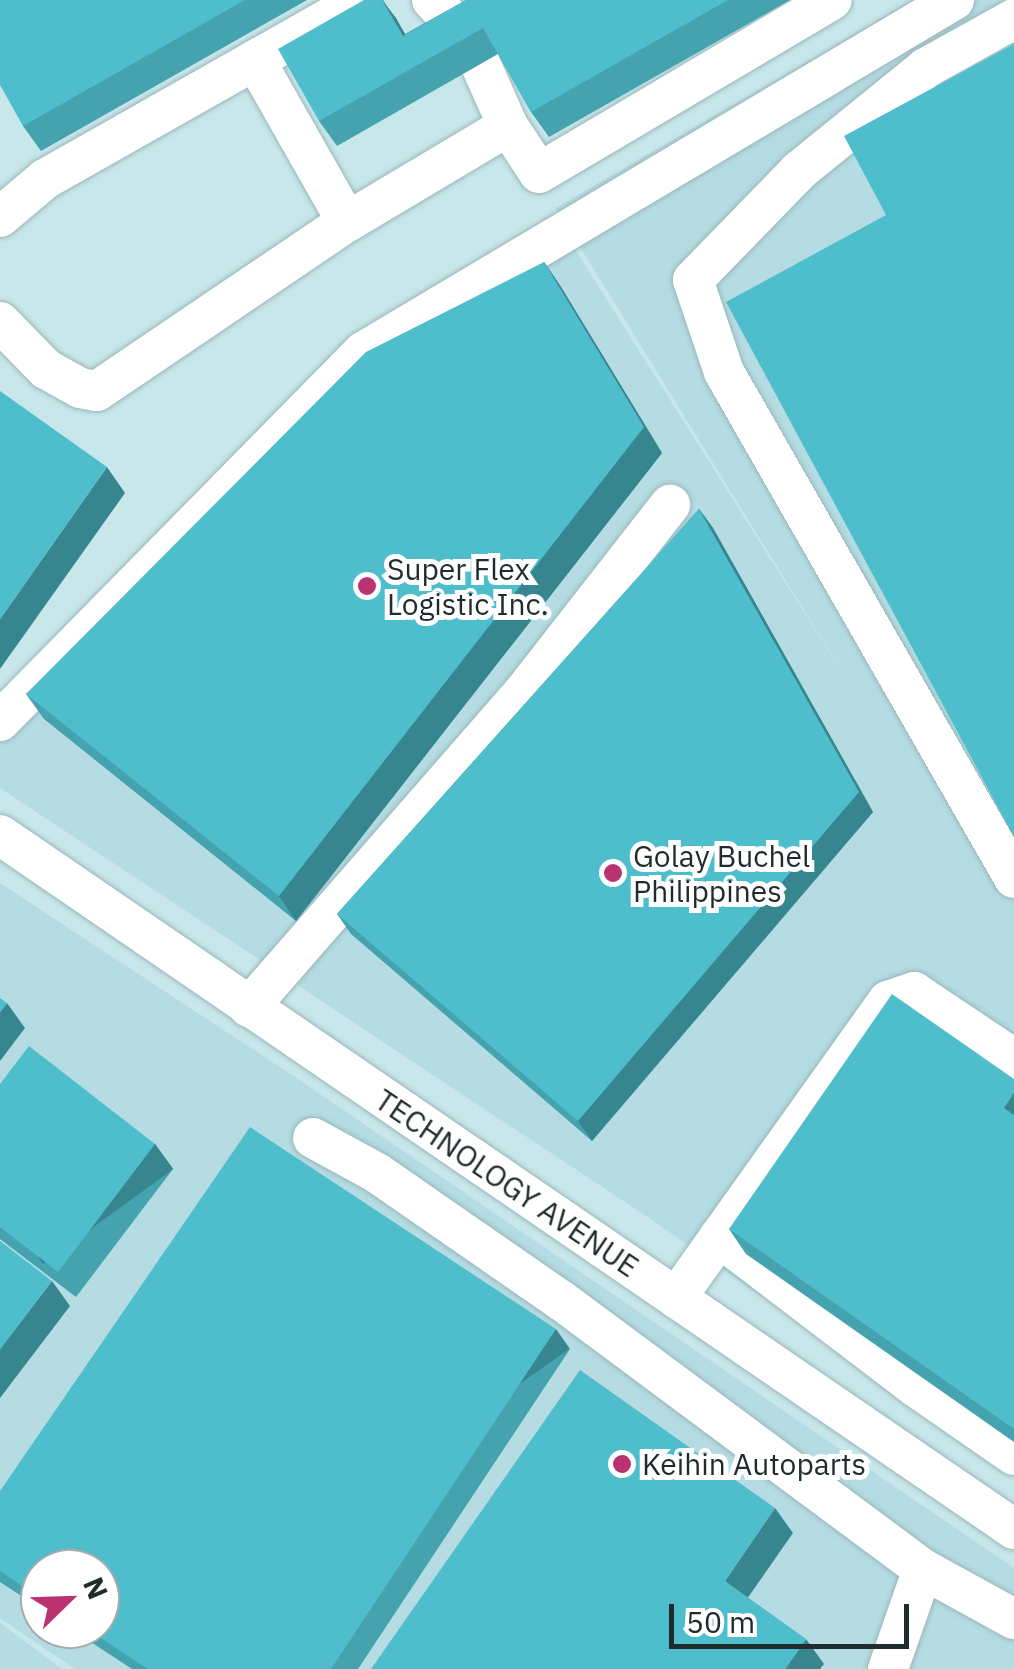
<!DOCTYPE html>
<style>
body{margin:0}
#map{position:relative;width:1014px;height:1669px;overflow:hidden;background:#c8e7eb;font-family:"IBM Plex Sans",sans-serif}
div>[style]{position:absolute}
[style*='--x']{left:calc(var(--x)*1px);top:calc(var(--y)*1px);width:calc(var(--w)*1px);rotate:calc(var(--a)*1deg)}
.built>*{inset:0;background:#b4dce2}
.roads{filter:drop-shadow(0 0 2px #99b6ba) drop-shadow(0 0 2px #99b6ba)}
.minor>*{height:40px;margin:-20px;padding:0 20px;transform-origin:20px;border-radius:20px;background:#fff}
.wall>*{inset:0;background:#44a3af}
.shaded-wall>*{inset:0;background:#37858f;transform-origin:0 0}
.building>*{inset:0;background:#4fbecc}
.dots>*{width:28px;height:28px;translate:-50% -50%;box-sizing:border-box;border:5px solid #fff;border-radius:50%}
span{translate:-50% -50%;white-space:nowrap;text-align:center;line-height:1.15;-webkit-text-stroke:10px #fff;paint-order:stroke}
.poi-label{font-size:30px;color:#1f2b2c}
.left{translate:0 -50%;text-align:left}
.street-label{font-size:30px;color:#1f2b2c}
.north{position:absolute;left:20px;top:1549px;width:100px;height:100px;box-sizing:border-box;background:#fff;border:2px solid #a5aaab;border-radius:50%;rotate:67deg;font-size:28px;font-weight:700;line-height:40px;text-align:center;color:#1f2b2c}
.north::after{content:'';display:block;margin:auto;width:35px;height:45px;background:#bb3271;clip-path:polygon(50% 0,100% 100%,50% 72%,0 100%)}
.scale{position:absolute;left:669px;top:1604px;width:240px;height:45px;box-sizing:border-box;border:5px solid #1f2b2c;border-top:0;padding-left:12px;font-size:30px;line-height:35px;white-space:nowrap;color:#1f2b2c;-webkit-text-stroke:8px #fff;paint-order:stroke}
</style>
<div id="map">
<div class="built">
<div style="clip-path:polygon(913px 0,1014px 0,1014px 1471px,649px 1218px,0 788px,0 744px,363px 352px,571px 243px,852px 688px,556px 208px)"></div>
<div style="clip-path:polygon(evenodd,0 883px,292px 1075px,1014px 1568px,1014px 1669px,75px 1669px,0 1618px,0 883px,40px 1569px,100px 1569px,100px 1629px,40px 1629px,40px 1569px)"></div>
<div style="clip-path:polygon(0 1623px,62px 1669px,0 1669px)"></div>
</div>
<div class="roads">
<div class="minor">
<div style="--x:432;--y:0;--w:50;--a:46.6"></div>
<div style="--x:1014;--y:19;--w:101;--a:150.9"></div>
<div style="--x:926;--y:68;--w:164;--a:141"></div>
<div style="--x:799;--y:171;--w:152;--a:134.2"></div>
<div style="--x:693;--y:280;--w:97;--a:71.4"></div>
<div style="--x:724;--y:372;--w:583;--a:60.18"></div>
<div style="--x:255;--y:60;--w:186;--a:60.4"></div>
<div style="--x:480;--y:63;--w:69;--a:66"></div>
<div style="--x:0;--y:217;--w:59;--a:-40.2"></div>
<div style="--x:45;--y:179;--w:363;--a:-29.5"></div>
<div style="--x:0;--y:322;--w:66;--a:45.6"></div>
<div style="--x:46;--y:369;--w:39;--a:29"></div>
<div style="--x:80;--y:388;--w:17;--a:10"></div>
<div style="--x:97;--y:391;--w:302;--a:-34.1"></div>
<div style="--x:347;--y:222;--w:187;--a:-30.8"></div>
<div style="--x:508;--y:126;--w:56;--a:56.6"></div>
<div style="--x:539;--y:173;--w:340;--a:-30.6"></div>
<div style="--x:0;--y:721;--w:518;--a:-45.47"></div>
<div style="--x:363;--y:352;--w:688;--a:-30.78"></div>
<div style="--x:0;--y:835;--w:1229;--a:34.39"></div>
<div style="--x:249;--y:1007;--w:417;--a:-48.9"></div>
<div style="--x:523;--y:693;--w:239;--a:-52"></div>
<div style="--x:313;--y:1138;--w:73;--a:28.7"></div>
<div style="--x:377;--y:1173;--w:225;--a:34.7"></div>
<div style="--x:562;--y:1301;--w:450;--a:36.6"></div>
<div style="--x:923;--y:1569;--w:104;--a:28.8"></div>
<div style="--x:719;--y:1237;--w:248;--a:37.3"></div>
<div style="--x:916;--y:1387;--w:119;--a:34.8"></div>
<div style="--x:676;--y:1298;--w:365;--a:-54.5"></div>
<div style="--x:888;--y:1001;--w:28;--a:-19"></div>
<div style="--x:914;--y:992;--w:120;--a:33.8"></div>
<div style="--x:888;--y:1669;--w:106;--a:-70.7"></div>
</div>
</div>
<div class="wall">
<div style="clip-path:polygon(0 0,307px 0,41px 151px,23px 126px)"></div>
<div style="clip-path:polygon(364px 0,383px 0,405px 34px,466px 0,790px 0,549px 137px,531px 112px,498px 54px,337px 146px,319px 121px)"></div>
<div style="clip-path:polygon(544px 262px,561px 287px,662px 453px,296px 921px,44px 719px,26px 694px)"></div>
<div style="clip-path:polygon(699px 509px,713px 528px,873px 812px,592px 1141px,351px 934px,337px 914px)"></div>
<div style="clip-path:polygon(1014px 1079px,1014px 1442px,746px 1254px,729px 1229px)"></div>
<div style="clip-path:polygon(0 1084px,155px 1144px,173px 1169px,76px 1297px,0 1239px)"></div>
<div style="clip-path:polygon(570px 1349px,358px 1669px,132px 1669px,71px 1629px,100px 1629px,40px 1569px,40px 1608px,0 1582px,0 1491px)"></div>
</div>
<div class="shaded-wall">
<div style="clip-path:polygon(382px 0,396px 18px,420px 61px,403px 36px)"></div>
<div style="clip-path:polygon(544px 262px,561px 287px,662px 453px,296px 921px,279px 896px)"></div>
<div style="clip-path:polygon(107px 467px,125px 493px,0 669px,0 619px)"></div>
<div style="clip-path:polygon(699px 509px,713px 528px,873px 812px,592px 1141px,578px 1121px)"></div>
<div style="clip-path:polygon(7px 1003px,25px 1028px,0 1061px,0 1012px)"></div>
<div style="clip-path:polygon(1014px 1093px,1014px 1123px,1004px 1108px)"></div>
<div style="left:155px;top:1144px;width:31px;height:161px;rotate:54deg"></div>
<div style="clip-path:polygon(52px 1281px,70px 1306px,0 1398px,0 1349px)"></div>
<div style="left:556px;top:1329px;width:24px;height:408px;rotate:55deg"></div>
<div style="clip-path:polygon(775px 1508px,793px 1533px,742px 1606px,725px 1581px)"></div>
<div style="clip-path:polygon(806px 1639px,824px 1664px,820px 1669px,785px 1669px)"></div>
</div>
<div class="building">
<div style="clip-path:polygon(0 0,245px 0,23px 126px,0 85px)"></div>
<div style="clip-path:polygon(364px 0,382px 0,403px 36px,466px 0,728px 0,531px 112px,483px 28px,319px 121px,278px 49px)"></div>
<div style="clip-path:polygon(1014px 44px,1014px 837px,726px 302px,886px 215px,844px 136px)"></div>
<div style="clip-path:polygon(544px 262px,644px 427px,279px 896px,26px 694px,366px 352px)"></div>
<div style="clip-path:polygon(0 391px,107px 467px,0 619px)"></div>
<div style="clip-path:polygon(699px 509px,859px 792px,578px 1121px,337px 914px)"></div>
<div style="clip-path:polygon(892px 994px,1014px 1079px,1014px 1093px,1004px 1108px,1014px 1115px,1014px 1429px,729px 1229px)"></div>
<div style="clip-path:polygon(0 998px,7px 1003px,0 1012px)"></div>
<div style="clip-path:polygon(29px 1046px,155px 1144px,58px 1272px,0 1227px,0 1084px)"></div>
<div style="clip-path:polygon(250px 1127px,556px 1329px,331px 1669px,148px 1669px,87px 1629px,100px 1629px,100px 1569px,40px 1569px,40px 1598px,0 1571px,0 1491px)"></div>
<div style="clip-path:polygon(0 1241px,52px 1281px,0 1349px)"></div>
<div style="clip-path:polygon(580px 1370px,775px 1508px,725px 1581px,806px 1639px,785px 1669px,371px 1669px)"></div>
</div>
<div class="dots">
<div style="left:367px;top:586px;background:#bb3271"></div>
<div style="left:613px;top:873px;background:#bb3271"></div>
<div style="left:622px;top:1464px;background:#bb3271"></div>
</div>
<div class="poi-label">
<span class="left" style="left:387px;top:586px">Super Flex<br>Logistic Inc.</span>
<span class="left" style="left:633px;top:873px">Golay Buchel<br>Philippines</span>
<span class="left" style="left:642px;top:1464px">Keihin Autoparts</span>
</div>
<div class="street-label">
<span style="left:507px;top:1183px;rotate:34deg">TECHNOLOGY AVENUE</span>
</div>
<div class="north">N</div>
<div class="scale">50 m</div>
</div>
